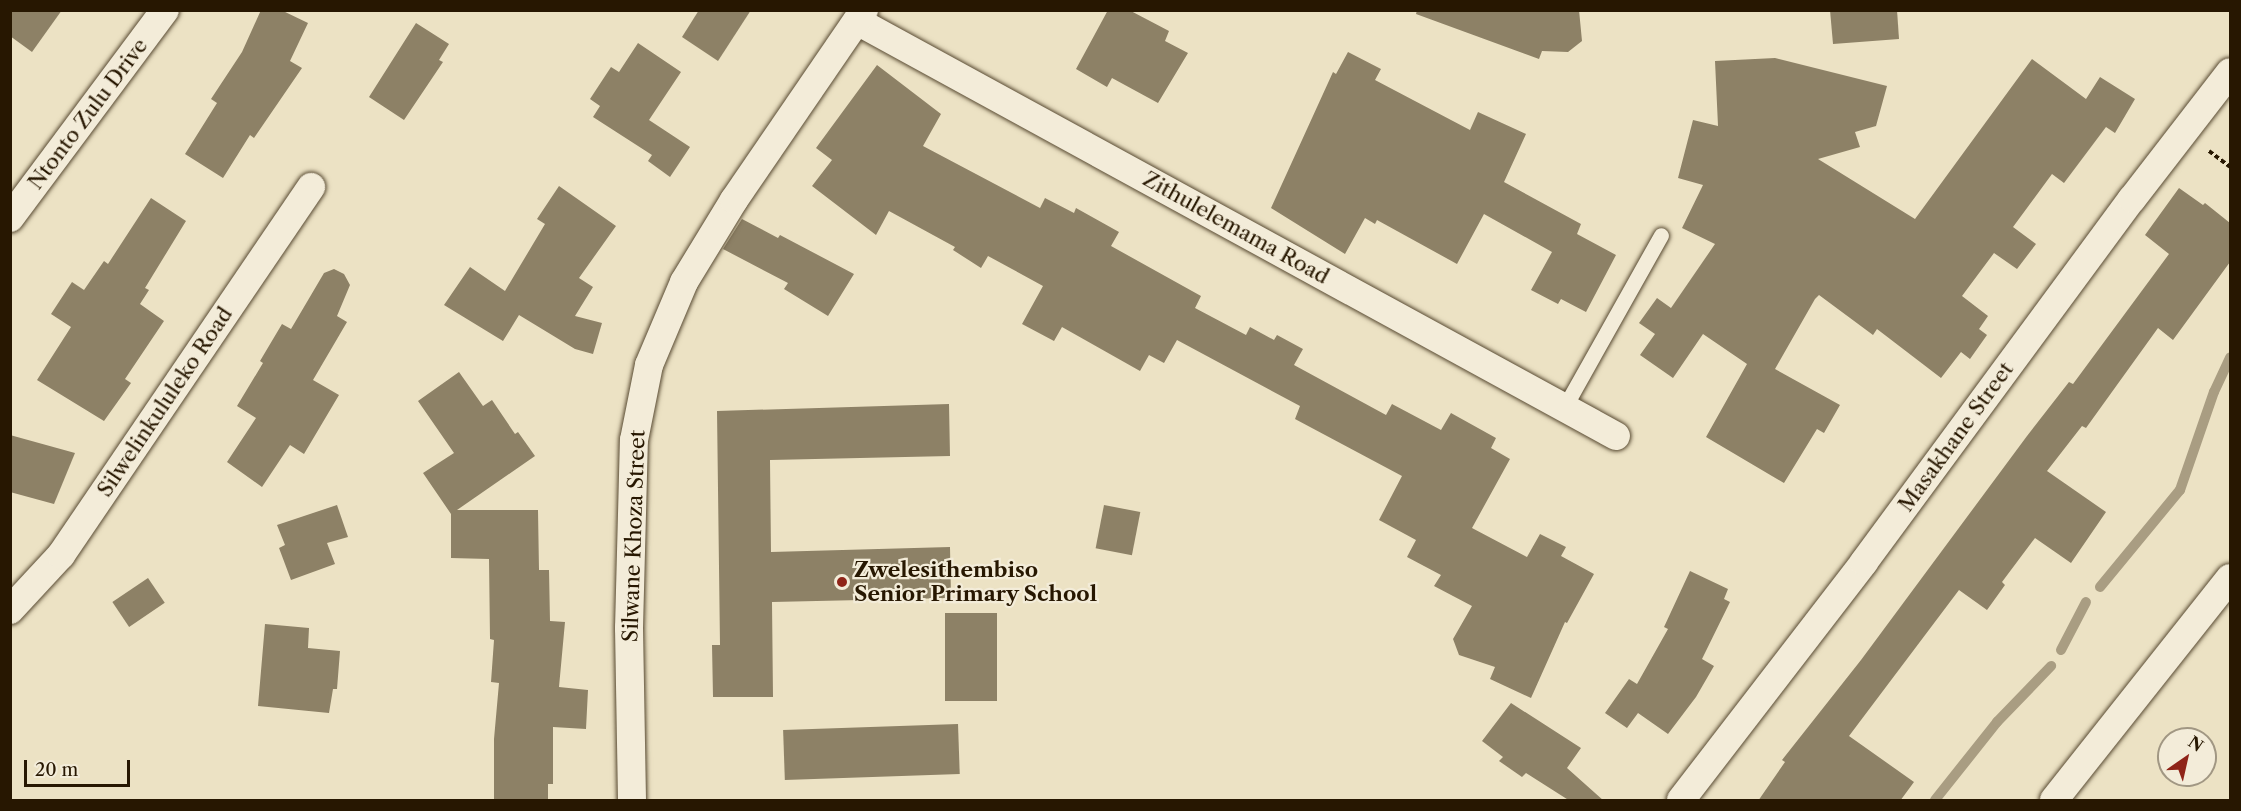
<!DOCTYPE html>
<style>
body{margin:0}
#map{position:relative;width:2241px;height:811px;overflow:hidden;background:#ece2c4;font-family:"Libre Caslon Text",serif}
div>[style]{position:absolute}
[style*='--x']{left:calc(var(--x)*1px);top:calc(var(--y)*1px);width:calc(var(--w)*1px);rotate:calc(var(--a)*1deg)}
.stream>*{height:10px;margin:-5px;padding:0 5px;transform-origin:5px;border-radius:5px;background:#a99d82}
.building>*{inset:0;background:#8d8166;transform-origin:0 0}
.path>*{height:4px;margin-top:-2px;transform-origin:0;background:repeating-linear-gradient(90deg,#271701 0 4.5px,transparent 0 7.5px)}
.roads{filter:drop-shadow(0 0 2px #584a32) drop-shadow(0 0 2px #584a32)}
.lane>*{height:15px;margin:-7.5px;padding:0 7.5px;transform-origin:7.5px;border-radius:7.5px;background:#f3ecd9}
.street>*{height:28px;margin:-14px;padding:0 14px;transform-origin:14px;border-radius:14px;background:#f3ecd9}
.dots>*{width:16px;height:16px;translate:-50% -50%;box-sizing:border-box;border:3px solid #f3ecd9;border-radius:50%}
span{translate:-50% -50%;white-space:nowrap;text-align:center;line-height:1.15;-webkit-text-stroke:4.5px #f3ecd9;paint-order:stroke}
.street-label{font-size:21px;color:#271701}
.poi-label{font-size:21px;color:#271701;font-weight:700}
.left{translate:0 -50%;text-align:left}
.frame{position:absolute;inset:0;border:12px solid #271701;pointer-events:none}
.north{position:absolute;left:2157px;top:727px;width:60px;height:60px;box-sizing:border-box;background:#f3ecd9;border:2px solid #a19783;border-radius:50%;rotate:34deg;font-size:16px;font-weight:700;line-height:24px;text-align:center;color:#271701}
.north::after{content:'';display:block;margin:auto;width:21px;height:27px;background:#8f2418;clip-path:polygon(50% 0,100% 100%,50% 72%,0 100%)}
.scale{position:absolute;left:24px;top:760px;width:106px;height:27px;box-sizing:border-box;border:3px solid #271701;border-top:0;padding-left:8px;font-size:18px;line-height:21px;white-space:nowrap;color:#271701;-webkit-text-stroke:4px #f3ecd9;paint-order:stroke}
</style>
<div id="map">
<div class="stream">
<div style="--x:2100;--y:587;--w:126;--a:-50.5"></div>
<div style="--x:2180;--y:490;--w:104;--a:-70.9"></div>
<div style="--x:2214;--y:392;--w:38;--a:-65"></div>
<div style="--x:2061;--y:650;--w:54;--a:-62.5"></div>
<div style="--x:1935;--y:800;--w:100;--a:-51.5"></div>
<div style="--x:1997;--y:722;--w:78;--a:-46"></div>
</div>
<div class="building">
<div style="clip-path:polygon(10px 10px,62px 10px,32px 52px,10px 36px)"></div>
<div style="clip-path:polygon(261px 10px,281px 10px,308px 23px,290px 61px,302px 68px,254px 138px,250px 135px,223px 178px,185px 154px,217px 103px,211px 99px,242px 52px)"></div>
<div style="clip-path:polygon(699px 10px,751px 10px,718px 61px,682px 37px)"></div>
<div style="clip-path:polygon(1108px 10px,1129px 10px,1169px 31px,1165px 41px,1188px 53px,1158px 103px,1112px 78px,1107px 87px,1076px 69px)"></div>
<div style="clip-path:polygon(1417px 10px,1579px 10px,1582px 41px,1568px 52px,1542px 51px,1539px 59px,1416px 14px)"></div>
<div style="clip-path:polygon(1830px 10px,1897px 10px,1899px 39px,1833px 44px)"></div>
<div style="clip-path:polygon(416px 23px,449px 44px,439px 60px,443px 62px,404px 120px,369px 97px)"></div>
<div style="clip-path:polygon(638px 43px,681px 72px,649px 120px,690px 147px,670px 177px,648px 161px,652px 155px,593px 117px,600px 106px,590px 99px,611px 67px,619px 72px)"></div>
<div style="clip-path:polygon(1348px 52px,1381px 69px,1375px 80px,1470px 130px,1478px 112px,1526px 134px,1504px 182px,1581px 224px,1577px 234px,1616px 255px,1586px 312px,1561px 299px,1558px 304px,1531px 290px,1552px 252px,1484px 214px,1457px 264px,1377px 220px,1375px 224px,1365px 218px,1345px 254px,1271px 208px,1333px 72px,1336px 74px)"></div>
<div style="clip-path:polygon(1775px 58px,1887px 86px,1876px 126px,1855px 132px,1860px 147px,1818px 159px,1915px 219px,2032px 59px,2086px 99px,2100px 77px,2135px 99px,2115px 133px,2106px 127px,2064px 183px,2052px 174px,2013px 227px,2036px 244px,2017px 269px,1994px 253px,1962px 296px,1988px 316px,1979px 329px,1987px 335px,1970px 359px,1961px 352px,1941px 378px,1877px 329px,1873px 335px,1819px 295px,1815px 299px,1775px 369px,1840px 405px,1824px 433px,1817px 429px,1784px 483px,1706px 437px,1747px 364px,1703px 334px,1673px 378px,1640px 355px,1655px 334px,1639px 323px,1657px 298px,1671px 308px,1715px 244px,1682px 228px,1703px 185px,1678px 178px,1693px 120px,1718px 126px,1715px 61px)"></div>
<div style="clip-path:polygon(877px 65px,941px 114px,923px 146px,1040px 208px,1045px 198px,1074px 213px,1076px 208px,1119px 232px,1111px 246px,1201px 296px,1195px 308px,1246px 335px,1250px 327px,1274px 340px,1277px 335px,1303px 349px,1294px 365px,1386px 415px,1392px 404px,1441px 430px,1451px 413px,1496px 438px,1491px 448px,1510px 459px,1472px 528px,1527px 557px,1540px 534px,1566px 547px,1561px 556px,1594px 574px,1567px 623px,1565px 622px,1531px 698px,1490px 679px,1495px 667px,1459px 655px,1453px 639px,1472px 606px,1434px 586px,1441px 575px,1407px 557px,1416px 540px,1379px 520px,1402px 476px,1295px 419px,1300px 406px,1177px 340px,1164px 363px,1149px 355px,1140px 371px,1062px 327px,1054px 341px,1022px 324px,1043px 286px,988px 256px,981px 268px,953px 250px,955px 247px,889px 211px,876px 235px,812px 186px,832px 160px,816px 148px)"></div>
<div style="clip-path:polygon(559px 186px,616px 226px,579px 278px,593px 287px,575px 316px,602px 323px,593px 354px,575px 349px,519px 315px,503px 341px,444px 305px,470px 267px,505px 291px,545px 224px,537px 219px)"></div>
<div style="clip-path:polygon(2179px 188px,2203px 205px,2205px 203px,2230px 223px,2230px 262px,2173px 340px,2158px 328px,2086px 428px,2082px 426px,2047px 471px,2106px 512px,2071px 563px,2035px 538px,2002px 582px,2005px 585px,1987px 610px,1959px 590px,1849px 736px,1914px 782px,1900px 801px,1758px 801px,1785px 762px,1782px 760px,1861px 660px,2027px 436px,2069px 382px,2073px 384px,2169px 254px,2145px 235px)"></div>
<div style="clip-path:polygon(151px 198px,186px 221px,145px 288px,149px 290px,140px 304px,164px 321px,125px 379px,131px 383px,104px 421px,37px 380px,71px 327px,51px 314px,72px 282px,84px 290px,104px 261px,108px 264px)"></div>
<div style="clip-path:polygon(742px 219px,778px 238px,780px 235px,854px 274px,828px 316px,784px 289px,788px 283px,723px 249px)"></div>
<div style="clip-path:polygon(334px 269px,344px 274px,350px 285px,337px 316px,347px 322px,313px 380px,339px 395px,304px 454px,290px 445px,262px 487px,227px 462px,256px 418px,237px 406px,263px 363px,260px 361px,282px 324px,291px 329px,324px 273px)"></div>
<div style="clip-path:polygon(459px 372px,483px 406px,492px 400px,515px 434px,518px 432px,535px 456px,457px 510px,538px 510px,539px 570px,549px 570px,550px 621px,565px 622px,559px 687px,588px 690px,586px 729px,553px 727px,553px 784px,548px 784px,548px 801px,494px 801px,494px 739px,499px 683px,491px 682px,494px 640px,490px 639px,489px 559px,451px 558px,451px 514px,423px 473px,454px 453px,418px 401px)"></div>
<div style="clip-path:polygon(949px 404px,950px 456px,770px 460px,771px 552px,950px 547px,951px 598px,772px 602px,773px 697px,713px 697px,712px 645px,720px 645px,717px 411px)"></div>
<div style="clip-path:polygon(10px 435px,75px 453px,54px 504px,10px 492px)"></div>
<div style="clip-path:polygon(337px 505px,348px 537px,327px 543px,335px 564px,291px 580px,279px 548px,285px 545px,277px 525px)"></div>
<div style="left:1104px;top:505px;width:37px;height:44px;rotate:11deg"></div>
<div style="clip-path:polygon(1690px 571px,1728px 589px,1724px 599px,1730px 602px,1702px 659px,1714px 666px,1696px 697px,1668px 734px,1638px 713px,1627px 728px,1605px 713px,1629px 679px,1637px 684px,1668px 629px,1664px 627px)"></div>
<div style="left:148px;top:578px;width:30px;height:43px;rotate:56deg"></div>
<div style="left:945px;top:613px;width:52px;height:88px"></div>
<div style="clip-path:polygon(265px 624px,309px 628px,308px 648px,340px 651px,337px 689px,333px 689px,329px 713px,258px 706px)"></div>
<div style="clip-path:polygon(1511px 703px,1581px 748px,1567px 768px,1604px 801px,1570px 801px,1526px 773px,1522px 777px,1499px 761px,1503px 757px,1482px 741px)"></div>
<div style="left:958px;top:724px;width:50px;height:175px;rotate:88deg"></div>
</div>
<div class="path">
<div style="--x:2209;--y:151;--w:26;--a:37"></div>
</div>
<div class="roads">
<div class="lane">
<div style="--x:1564;--y:408;--w:198;--a:-60.7"></div>
</div>
<div class="street">
<div style="--x:857;--y:21;--w:865;--a:28.67"></div>
<div style="--x:10;--y:218;--w:259;--a:-53.3"></div>
<div style="--x:10;--y:610;--w:75;--a:-47.2"></div>
<div style="--x:61;--y:555;--w:445;--a:-55.8"></div>
<div style="--x:632;--y:800;--w:172;--a:-91"></div>
<div style="--x:629;--y:628;--w:188;--a:-88.5"></div>
<div style="--x:634;--y:440;--w:76;--a:-78.7"></div>
<div style="--x:649;--y:365;--w:90;--a:-67.1"></div>
<div style="--x:684;--y:282;--w:96;--a:-58.6"></div>
<div style="--x:734;--y:200;--w:230;--a:-55.6"></div>
<div style="--x:1681;--y:800;--w:300;--a:-52.4"></div>
<div style="--x:1864;--y:562;--w:451;--a:-53.6"></div>
<div style="--x:2132;--y:199;--w:160;--a:-52.3"></div>
<div style="--x:2054;--y:800;--w:283;--a:-51.6"></div>
</div>
</div>
<div class="dots">
<div style="left:842px;top:582px;background:#8f2418"></div>
</div>
<div class="street-label">
<span style="left:88px;top:114px;rotate:-53deg">Ntonto Zulu Drive</span>
<span style="left:1236px;top:228px;rotate:29deg">Zithulelemama Road</span>
<span style="left:165px;top:402px;rotate:-56deg">Silwelinkululeko Road</span>
<span style="left:1956px;top:437px;rotate:-54deg">Masakhane Street</span>
<span style="left:634px;top:536px;rotate:-88deg">Silwane Khoza Street</span>
</div>
<div class="poi-label">
<span class="left" style="left:854px;top:582px">Zwelesithembiso<br>Senior Primary School</span>
</div>
<div class="frame"></div>
<div class="north">N</div>
<div class="scale">20 m</div>
</div>
